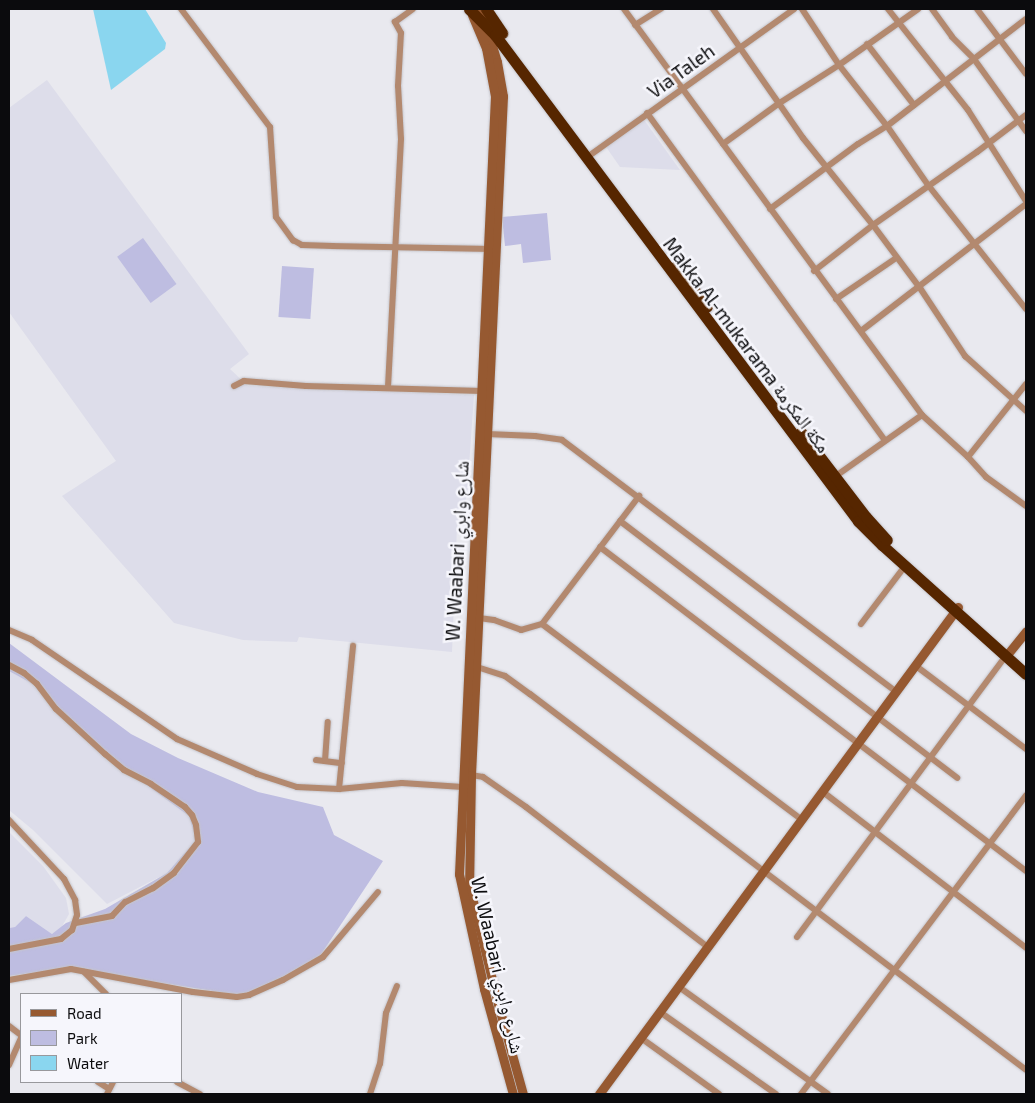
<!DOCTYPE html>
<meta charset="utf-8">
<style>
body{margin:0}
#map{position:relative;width:1035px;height:1103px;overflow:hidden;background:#e9e9ef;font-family:"Exo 2","Noto Naskh Arabic",sans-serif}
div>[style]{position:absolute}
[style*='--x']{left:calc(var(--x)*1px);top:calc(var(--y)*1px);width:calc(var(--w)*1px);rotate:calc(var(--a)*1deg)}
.built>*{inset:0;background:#ddddea}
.green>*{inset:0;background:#bebde1;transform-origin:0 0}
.water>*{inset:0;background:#8ad6ef}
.roads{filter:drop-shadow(0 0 1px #c5c5cb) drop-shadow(0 0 1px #c5c5cb)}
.street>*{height:6px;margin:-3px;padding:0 3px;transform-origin:3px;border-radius:3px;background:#b3896f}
.secondary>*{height:9px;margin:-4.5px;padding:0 4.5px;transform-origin:4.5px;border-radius:4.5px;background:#965931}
.highway>*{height:11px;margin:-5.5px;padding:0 5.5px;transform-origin:5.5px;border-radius:5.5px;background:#562600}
span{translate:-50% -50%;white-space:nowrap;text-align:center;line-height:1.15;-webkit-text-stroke:5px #f6f6fc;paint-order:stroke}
.street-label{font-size:19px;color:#0b0b0d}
.frame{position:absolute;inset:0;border:10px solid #0b0b0d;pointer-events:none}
.legend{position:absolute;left:20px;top:993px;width:162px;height:90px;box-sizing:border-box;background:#f6f6fc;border:1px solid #98989c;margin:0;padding:6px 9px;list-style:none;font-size:15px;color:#0b0b0d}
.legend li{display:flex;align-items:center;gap:10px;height:25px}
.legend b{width:25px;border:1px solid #98989c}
</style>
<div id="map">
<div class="built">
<div style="clip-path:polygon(47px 80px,249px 354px,230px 369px,248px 386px,474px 395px,467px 495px,457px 526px,452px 652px,299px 637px,297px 642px,243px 640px,174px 623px,62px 496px,116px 461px,9px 312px,9px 108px)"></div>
<div style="clip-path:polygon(642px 117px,680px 170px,620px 167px,604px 144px)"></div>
<div style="clip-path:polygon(9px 671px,38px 687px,151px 788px,189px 816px,196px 840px,167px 873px,107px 904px,33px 830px,9px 810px)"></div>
<div style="clip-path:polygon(9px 832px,43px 866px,66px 898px,69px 914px,60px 930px,52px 934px,26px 916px,15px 927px,9px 928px)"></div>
</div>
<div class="green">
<div style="clip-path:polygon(547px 213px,551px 260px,523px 263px,521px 244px,505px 246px,502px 217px)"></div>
<div style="left:143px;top:238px;width:57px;height:32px;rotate:54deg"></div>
<div style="left:282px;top:266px;width:32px;height:51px;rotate:4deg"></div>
<div style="clip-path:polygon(9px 643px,131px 734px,178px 758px,258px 792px,323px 807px,334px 835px,383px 861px,318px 959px,245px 996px,67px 968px,9px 976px,9px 928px,15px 927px,26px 916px,52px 934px,66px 923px,105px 909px,167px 873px,196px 840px,189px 816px,96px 748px,38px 687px,9px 671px)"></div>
</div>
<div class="water">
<div style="clip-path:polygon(93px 9px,145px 9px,166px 43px,165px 49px,111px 90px)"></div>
</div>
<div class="roads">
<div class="street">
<div style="--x:181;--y:9;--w:148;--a:53"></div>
<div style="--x:270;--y:127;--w:90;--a:86.2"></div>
<div style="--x:276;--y:217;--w:29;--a:54"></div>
<div style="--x:293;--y:240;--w:10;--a:29"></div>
<div style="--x:302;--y:245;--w:31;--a:2"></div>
<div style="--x:333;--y:246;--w:156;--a:1.1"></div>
<div style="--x:624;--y:9;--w:504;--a:53.72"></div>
<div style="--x:922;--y:415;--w:62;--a:42.4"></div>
<div style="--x:968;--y:457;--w:27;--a:48"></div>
<div style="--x:986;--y:477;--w:49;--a:35.9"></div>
<div style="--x:713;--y:9;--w:157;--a:55.1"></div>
<div style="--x:803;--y:138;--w:112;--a:51.2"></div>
<div style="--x:873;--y:225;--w:79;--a:53.3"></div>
<div style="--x:920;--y:288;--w:82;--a:56.5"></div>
<div style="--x:965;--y:356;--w:82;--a:42"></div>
<div style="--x:802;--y:9;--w:67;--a:56.5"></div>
<div style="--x:839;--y:65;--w:78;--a:51.8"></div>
<div style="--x:887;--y:126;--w:72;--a:55.2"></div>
<div style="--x:928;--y:185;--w:158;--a:51.7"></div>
<div style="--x:888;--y:9;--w:129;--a:51.6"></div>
<div style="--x:968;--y:110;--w:108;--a:57.5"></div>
<div style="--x:932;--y:9;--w:34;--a:54"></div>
<div style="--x:952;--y:37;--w:31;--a:45"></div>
<div style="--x:974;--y:59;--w:89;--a:54.2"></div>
<div style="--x:977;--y:9;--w:81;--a:53"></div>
<div style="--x:635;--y:25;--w:31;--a:-32"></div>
<div style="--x:867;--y:44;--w:77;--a:52.4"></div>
<div style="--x:647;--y:113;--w:404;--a:54"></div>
<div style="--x:723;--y:144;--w:68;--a:-36"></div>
<div style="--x:778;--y:104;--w:72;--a:-32.6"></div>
<div style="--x:839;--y:65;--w:97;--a:-35.3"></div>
<div style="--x:586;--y:158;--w:256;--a:-35.6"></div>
<div style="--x:770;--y:209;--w:109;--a:-36.5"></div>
<div style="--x:858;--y:144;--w:34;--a:-32"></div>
<div style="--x:887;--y:126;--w:175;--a:-37.6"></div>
<div style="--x:814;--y:271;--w:75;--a:-37.9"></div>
<div style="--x:873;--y:225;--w:127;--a:-35.1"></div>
<div style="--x:977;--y:152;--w:61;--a:-37.1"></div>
<div style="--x:836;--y:299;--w:73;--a:-34.3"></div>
<div style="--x:861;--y:331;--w:208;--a:-37.6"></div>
<div style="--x:234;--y:386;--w:11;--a:-27"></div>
<div style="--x:244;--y:381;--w:62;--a:4.6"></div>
<div style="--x:306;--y:386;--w:176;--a:1.6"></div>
<div style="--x:388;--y:387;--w:248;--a:-87"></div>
<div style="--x:401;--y:139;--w:53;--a:-93.2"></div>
<div style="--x:398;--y:86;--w:53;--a:-86.8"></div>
<div style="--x:401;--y:33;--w:13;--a:-119"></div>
<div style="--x:395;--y:22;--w:22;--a:-36"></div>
<div style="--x:487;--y:434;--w:48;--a:2.4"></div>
<div style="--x:535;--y:436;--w:27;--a:8"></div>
<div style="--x:562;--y:440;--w:419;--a:37"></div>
<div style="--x:968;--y:457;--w:93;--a:-51.5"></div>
<div style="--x:833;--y:478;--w:109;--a:-35.3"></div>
<div style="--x:620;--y:521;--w:424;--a:37.3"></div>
<div style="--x:600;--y:547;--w:535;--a:37.26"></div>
<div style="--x:479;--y:618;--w:15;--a:8"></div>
<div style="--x:494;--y:620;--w:29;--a:20"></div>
<div style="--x:521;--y:630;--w:22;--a:-16"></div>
<div style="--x:542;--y:624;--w:161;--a:-52.8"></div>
<div style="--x:542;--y:624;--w:326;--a:37"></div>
<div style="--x:861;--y:624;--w:73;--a:-52.8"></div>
<div style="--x:9;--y:630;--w:25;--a:23"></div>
<div style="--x:32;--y:640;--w:176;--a:34.3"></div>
<div style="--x:177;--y:739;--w:87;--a:23.6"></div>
<div style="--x:257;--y:774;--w:42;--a:18"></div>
<div style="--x:297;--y:787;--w:42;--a:2.7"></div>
<div style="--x:339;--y:789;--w:63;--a:-5.4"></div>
<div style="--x:402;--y:783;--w:61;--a:3.8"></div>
<div style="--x:9;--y:665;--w:17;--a:28"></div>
<div style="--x:24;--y:673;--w:17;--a:40"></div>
<div style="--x:37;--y:684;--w:31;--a:53"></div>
<div style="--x:56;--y:709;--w:67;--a:42.6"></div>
<div style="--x:105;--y:754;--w:25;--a:40"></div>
<div style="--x:124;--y:770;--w:30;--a:27"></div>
<div style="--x:151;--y:784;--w:41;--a:34.1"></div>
<div style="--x:185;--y:807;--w:11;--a:49"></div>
<div style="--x:192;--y:815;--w:11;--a:68"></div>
<div style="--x:196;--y:825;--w:17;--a:83"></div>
<div style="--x:198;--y:842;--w:39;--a:128"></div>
<div style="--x:174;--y:873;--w:26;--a:144"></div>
<div style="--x:153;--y:888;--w:31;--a:153"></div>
<div style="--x:125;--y:902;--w:19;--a:133"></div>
<div style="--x:112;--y:916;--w:37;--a:169"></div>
<div style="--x:916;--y:666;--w:138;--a:37"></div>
<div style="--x:477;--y:667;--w:29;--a:18"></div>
<div style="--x:505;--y:676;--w:31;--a:36"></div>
<div style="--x:530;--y:694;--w:622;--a:37.16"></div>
<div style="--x:316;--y:760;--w:26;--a:7"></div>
<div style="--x:325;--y:761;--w:39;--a:-86"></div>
<div style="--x:471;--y:775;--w:12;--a:9"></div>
<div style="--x:483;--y:777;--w:52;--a:34.9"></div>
<div style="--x:526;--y:807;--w:230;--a:37.6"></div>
<div style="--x:339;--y:789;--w:144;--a:-84.4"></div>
<div style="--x:823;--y:792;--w:256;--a:37.5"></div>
<div style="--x:9;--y:820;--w:81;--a:47"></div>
<div style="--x:64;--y:879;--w:24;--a:62"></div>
<div style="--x:75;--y:900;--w:15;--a:82"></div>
<div style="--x:77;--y:915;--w:16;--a:108"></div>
<div style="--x:72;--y:930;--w:14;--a:141"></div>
<div style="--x:61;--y:939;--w:53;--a:169.1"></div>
<div style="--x:797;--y:937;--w:350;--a:-53.4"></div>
<div style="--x:84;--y:972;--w:31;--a:45"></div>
<div style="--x:9;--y:980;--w:63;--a:-10.1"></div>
<div style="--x:71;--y:969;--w:124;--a:10.7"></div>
<div style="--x:193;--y:992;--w:44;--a:6.5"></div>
<div style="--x:237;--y:997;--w:12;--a:-9"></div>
<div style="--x:249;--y:995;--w:37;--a:-24"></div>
<div style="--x:283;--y:980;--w:46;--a:-29.9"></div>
<div style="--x:323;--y:957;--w:85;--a:-49.8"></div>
<div style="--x:679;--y:987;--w:183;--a:35.7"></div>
<div style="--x:660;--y:1012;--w:142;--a:35.3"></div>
<div style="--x:9;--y:1026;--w:15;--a:37"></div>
<div style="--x:641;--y:1038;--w:96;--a:35.7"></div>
<div style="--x:9;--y:1065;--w:30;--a:-66"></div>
<div style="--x:98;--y:1082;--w:13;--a:32"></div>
<div style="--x:177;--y:1082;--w:26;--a:28"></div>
<div style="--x:107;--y:1094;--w:13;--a:-63"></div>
<div style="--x:370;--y:1094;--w:32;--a:-72"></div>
<div style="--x:380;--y:1064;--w:51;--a:-83.3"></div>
<div style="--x:386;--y:1013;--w:29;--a:-68"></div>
<div style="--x:801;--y:1094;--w:374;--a:-53"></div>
</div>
<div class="secondary">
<div style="--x:481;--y:9;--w:55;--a:73.2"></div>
<div style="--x:497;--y:62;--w:35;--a:80"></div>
<div style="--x:503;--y:96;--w:680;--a:92.7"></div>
<div style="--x:471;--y:775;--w:110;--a:91"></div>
<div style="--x:469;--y:885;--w:122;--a:76.3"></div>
<div style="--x:498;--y:1004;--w:93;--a:74.5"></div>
<div style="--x:472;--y:15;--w:36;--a:67"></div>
<div style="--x:486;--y:48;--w:49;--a:79.4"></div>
<div style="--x:495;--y:96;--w:779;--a:92.65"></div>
<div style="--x:459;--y:874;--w:118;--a:77.7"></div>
<div style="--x:484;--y:989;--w:109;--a:74.6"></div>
<div style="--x:1006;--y:656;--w:32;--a:-51"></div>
<div style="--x:599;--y:1094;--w:605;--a:-53.6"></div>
</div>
<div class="highway">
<div style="--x:469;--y:9;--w:37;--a:45"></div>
<div style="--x:495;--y:35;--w:607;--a:53.24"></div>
<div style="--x:858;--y:521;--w:34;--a:45"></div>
<div style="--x:882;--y:545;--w:193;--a:41.9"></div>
<div style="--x:486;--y:9;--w:29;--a:56"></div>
<div style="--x:676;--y:266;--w:51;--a:52.9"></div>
<div style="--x:801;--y:432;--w:107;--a:52.6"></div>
<div style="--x:866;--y:517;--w:31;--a:48"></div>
</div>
</div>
<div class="street-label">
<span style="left:681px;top:71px;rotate:-36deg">Via Taleh</span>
<span style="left:747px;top:345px;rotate:53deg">Makka Al-mukarama مكة المكرمة</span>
<span style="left:457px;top:551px;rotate:-87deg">W. Waabari شارع وابري</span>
<span style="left:498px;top:965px;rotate:77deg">W. Waabari شارع وابري</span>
</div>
<div class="frame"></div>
<ul class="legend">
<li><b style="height:6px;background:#965931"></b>Road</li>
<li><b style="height:14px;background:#bebde1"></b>Park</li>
<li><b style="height:14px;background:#8ad6ef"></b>Water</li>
</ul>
</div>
